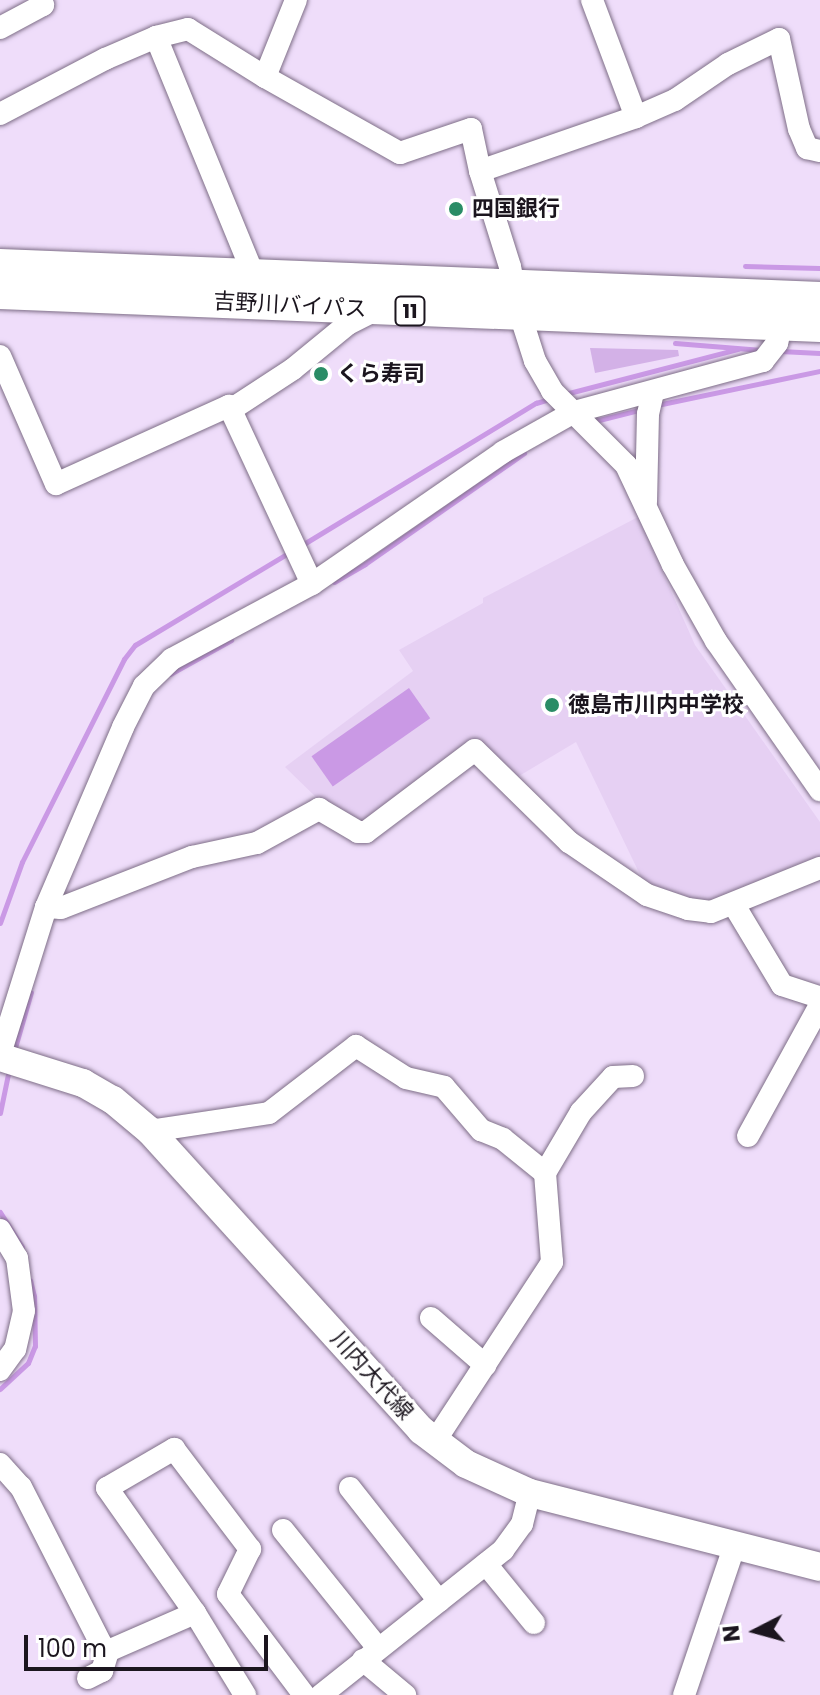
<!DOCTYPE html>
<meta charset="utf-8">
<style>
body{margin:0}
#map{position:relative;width:820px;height:1695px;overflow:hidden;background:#efddfa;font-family:Poppins,"Noto Sans JP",sans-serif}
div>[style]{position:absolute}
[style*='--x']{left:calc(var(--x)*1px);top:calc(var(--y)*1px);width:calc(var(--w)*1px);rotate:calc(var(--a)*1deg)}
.built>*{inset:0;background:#e6d0f3}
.green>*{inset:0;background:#d3b1e7}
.water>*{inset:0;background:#ca99e5;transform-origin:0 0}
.stream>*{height:5px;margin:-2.5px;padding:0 2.5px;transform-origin:2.5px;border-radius:2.5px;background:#ca99e5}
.roads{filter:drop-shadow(0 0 2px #7e6e87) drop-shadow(0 0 2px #7e6e87)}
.minor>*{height:22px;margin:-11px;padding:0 11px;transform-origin:11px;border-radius:11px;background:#fff}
.major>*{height:28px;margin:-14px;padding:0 14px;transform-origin:14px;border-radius:14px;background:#fff}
.highway>*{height:32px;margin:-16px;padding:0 16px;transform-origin:16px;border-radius:16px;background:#fff}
.dots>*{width:22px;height:22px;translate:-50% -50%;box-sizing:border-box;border:4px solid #fff;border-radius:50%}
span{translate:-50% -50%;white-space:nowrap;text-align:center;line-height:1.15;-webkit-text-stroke:6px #fff;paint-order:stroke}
.shield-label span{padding:2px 6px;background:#fff;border:2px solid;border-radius:6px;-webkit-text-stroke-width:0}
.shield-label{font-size:20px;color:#1b151e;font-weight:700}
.poi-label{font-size:22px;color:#1b151e;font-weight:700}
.left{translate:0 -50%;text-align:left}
.street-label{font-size:22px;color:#1b151e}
.north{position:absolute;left:716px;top:1591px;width:80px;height:80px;-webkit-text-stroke:6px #fff;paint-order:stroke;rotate:264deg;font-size:22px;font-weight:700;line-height:32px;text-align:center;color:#1b151e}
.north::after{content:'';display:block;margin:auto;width:28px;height:36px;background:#1b151e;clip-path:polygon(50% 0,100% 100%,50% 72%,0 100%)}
.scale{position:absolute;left:24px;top:1635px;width:244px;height:36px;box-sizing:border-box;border:4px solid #1b151e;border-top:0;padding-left:10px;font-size:24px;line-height:28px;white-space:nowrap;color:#1b151e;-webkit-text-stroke:6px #fff;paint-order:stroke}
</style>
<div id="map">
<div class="built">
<div style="clip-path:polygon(638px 517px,695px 645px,820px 822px,820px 863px,702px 905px,645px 885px,576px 742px,514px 779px,475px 740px,368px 824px,358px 823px,323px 804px,285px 767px,413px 671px,399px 650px,483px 603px,483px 598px)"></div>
</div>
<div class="green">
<div style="clip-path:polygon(590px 348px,678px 350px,679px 356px,595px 373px)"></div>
</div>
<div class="water">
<div style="left:409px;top:688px;width:37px;height:119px;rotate:55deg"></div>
</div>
<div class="stream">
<div style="--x:745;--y:266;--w:75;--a:1.5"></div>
<div style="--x:675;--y:343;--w:87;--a:4.6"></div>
<div style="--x:780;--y:351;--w:40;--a:2.9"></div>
<div style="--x:565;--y:394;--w:179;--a:-14.6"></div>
<div style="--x:657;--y:405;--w:167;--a:-11.8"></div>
<div style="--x:591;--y:422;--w:54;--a:-14"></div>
<div style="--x:302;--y:545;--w:274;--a:-31.3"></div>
<div style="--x:536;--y:403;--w:17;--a:-17"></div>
<div style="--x:334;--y:582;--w:36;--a:-30"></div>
<div style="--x:365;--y:564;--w:194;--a:-34.9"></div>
<div style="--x:170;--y:674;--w:70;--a:-29.1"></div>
<div style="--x:0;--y:923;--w:65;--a:-70.2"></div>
<div style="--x:22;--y:862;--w:227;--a:-63.3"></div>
<div style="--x:124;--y:659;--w:18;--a:-52"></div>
<div style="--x:135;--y:645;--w:181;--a:-31"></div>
<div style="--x:14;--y:1051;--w:61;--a:-73.9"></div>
<div style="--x:0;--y:1113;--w:45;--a:-78.4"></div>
<div style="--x:0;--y:1212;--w:41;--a:57.8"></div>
<div style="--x:0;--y:1389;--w:38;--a:-43"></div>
<div style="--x:28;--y:1363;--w:18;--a:-68"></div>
<div style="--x:35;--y:1346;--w:50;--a:-91.1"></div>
<div style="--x:34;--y:1296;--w:16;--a:-104"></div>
</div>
<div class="roads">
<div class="minor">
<div style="--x:592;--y:0;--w:125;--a:69.4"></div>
<div style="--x:636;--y:117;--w:165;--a:160.9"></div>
<div style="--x:480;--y:171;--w:101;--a:72.6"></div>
<div style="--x:510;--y:267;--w:48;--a:78"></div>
<div style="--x:520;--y:314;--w:49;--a:72.3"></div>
<div style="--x:535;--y:361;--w:34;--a:60"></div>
<div style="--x:552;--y:391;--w:105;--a:45"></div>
<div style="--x:626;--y:465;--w:110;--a:64.8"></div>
<div style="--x:673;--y:565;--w:87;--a:60.5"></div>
<div style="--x:716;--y:641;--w:182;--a:55.1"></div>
<div style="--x:0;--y:28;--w:49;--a:-28.1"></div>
<div style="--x:43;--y:5;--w:5;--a:-112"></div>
<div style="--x:156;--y:37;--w:256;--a:67.7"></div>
<div style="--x:265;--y:77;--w:155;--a:29.4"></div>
<div style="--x:400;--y:153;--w:75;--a:-18.7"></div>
<div style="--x:471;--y:129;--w:43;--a:77.9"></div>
<div style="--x:0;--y:114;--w:119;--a:-27.6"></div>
<div style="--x:105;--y:59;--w:56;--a:-23.3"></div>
<div style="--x:156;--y:37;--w:33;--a:-14"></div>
<div style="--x:188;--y:29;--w:91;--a:31.9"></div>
<div style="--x:265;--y:77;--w:83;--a:-68.1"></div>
<div style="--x:636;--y:117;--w:43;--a:-23.6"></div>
<div style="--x:675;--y:100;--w:64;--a:-34.2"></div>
<div style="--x:728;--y:64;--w:57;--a:-26.1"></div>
<div style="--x:779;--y:39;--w:92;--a:77.5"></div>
<div style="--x:799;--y:129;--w:21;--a:67"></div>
<div style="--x:807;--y:148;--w:13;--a:13"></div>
<div style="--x:0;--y:356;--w:140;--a:66.4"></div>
<div style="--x:56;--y:484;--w:190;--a:-24.3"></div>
<div style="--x:229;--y:406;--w:6;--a:9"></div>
<div style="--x:235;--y:407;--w:69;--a:-33.2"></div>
<div style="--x:293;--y:369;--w:71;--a:-39.3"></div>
<div style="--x:348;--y:324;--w:30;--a:-27"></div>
<div style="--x:229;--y:406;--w:196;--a:65"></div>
<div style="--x:646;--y:502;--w:88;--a:-88.7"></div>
<div style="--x:648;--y:414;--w:22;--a:-77"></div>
<div style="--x:734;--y:905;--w:93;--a:59"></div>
<div style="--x:782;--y:985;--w:40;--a:18"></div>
<div style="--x:46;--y:907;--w:15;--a:4"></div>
<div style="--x:61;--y:908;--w:141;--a:-21.3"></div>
<div style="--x:192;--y:857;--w:66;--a:-12.2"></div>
<div style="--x:257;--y:843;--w:71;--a:-28.7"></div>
<div style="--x:319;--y:809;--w:45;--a:30.5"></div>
<div style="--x:358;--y:832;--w:8;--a:0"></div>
<div style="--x:366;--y:832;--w:136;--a:-37"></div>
<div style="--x:475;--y:750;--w:132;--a:44.4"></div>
<div style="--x:569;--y:842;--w:94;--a:34.2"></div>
<div style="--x:647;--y:895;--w:43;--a:18.9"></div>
<div style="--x:688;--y:909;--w:23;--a:7"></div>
<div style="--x:711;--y:912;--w:118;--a:-22"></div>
<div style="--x:0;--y:1054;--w:154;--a:-72.6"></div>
<div style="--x:46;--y:907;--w:196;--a:-66.8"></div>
<div style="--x:123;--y:727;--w:46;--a:-62.9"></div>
<div style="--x:144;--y:686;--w:39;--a:-44"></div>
<div style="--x:172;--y:659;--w:159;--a:-28.2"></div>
<div style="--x:312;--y:584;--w:232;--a:-34.6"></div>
<div style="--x:503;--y:452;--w:81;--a:-29.4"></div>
<div style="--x:574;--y:412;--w:196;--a:-15.1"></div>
<div style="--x:763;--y:361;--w:23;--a:-52"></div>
<div style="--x:777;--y:343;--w:20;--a:-75"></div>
<div style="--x:150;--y:1131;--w:120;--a:-8.6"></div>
<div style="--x:269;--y:1113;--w:110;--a:-37.6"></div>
<div style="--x:356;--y:1046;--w:59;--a:32.6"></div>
<div style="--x:406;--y:1078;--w:39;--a:13"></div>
<div style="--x:444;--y:1087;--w:57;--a:49.3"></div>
<div style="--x:481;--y:1130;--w:24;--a:22"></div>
<div style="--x:503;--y:1139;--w:54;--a:39"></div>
<div style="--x:748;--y:1136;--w:149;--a:-61.2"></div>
<div style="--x:0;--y:1230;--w:33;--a:59"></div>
<div style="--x:17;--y:1258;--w:53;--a:82.5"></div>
<div style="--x:24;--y:1311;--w:39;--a:103"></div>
<div style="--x:15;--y:1349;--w:26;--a:126"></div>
<div style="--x:431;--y:1318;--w:72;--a:41"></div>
<div style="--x:435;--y:1441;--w:214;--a:-56.8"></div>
<div style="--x:552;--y:1262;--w:89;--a:-94.5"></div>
<div style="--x:545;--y:1173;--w:71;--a:-59.5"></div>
<div style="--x:581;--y:1112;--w:47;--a:-47.6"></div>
<div style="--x:613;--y:1077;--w:20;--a:-3"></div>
<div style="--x:0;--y:1464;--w:31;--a:48"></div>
<div style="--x:21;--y:1487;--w:176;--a:63"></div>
<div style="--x:101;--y:1644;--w:10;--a:45"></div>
<div style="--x:108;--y:1651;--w:95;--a:-23.6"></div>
<div style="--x:195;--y:1613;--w:96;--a:58.6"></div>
<div style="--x:350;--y:1488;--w:144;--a:51.8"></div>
<div style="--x:283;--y:1530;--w:151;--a:51.2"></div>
<div style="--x:486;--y:1564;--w:76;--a:50.9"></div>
<div style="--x:195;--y:1613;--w:153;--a:-125.1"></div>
<div style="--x:107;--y:1488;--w:78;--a:-30.2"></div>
<div style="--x:174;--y:1449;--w:126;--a:52.8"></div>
<div style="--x:250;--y:1549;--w:50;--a:116.1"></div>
<div style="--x:228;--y:1594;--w:126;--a:53"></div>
<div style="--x:363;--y:1660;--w:55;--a:39.8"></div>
<div style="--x:88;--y:1678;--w:16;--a:-27"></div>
<div style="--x:102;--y:1671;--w:21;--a:-73"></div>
<div style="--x:321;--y:1695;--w:233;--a:-38.5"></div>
<div style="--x:503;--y:1550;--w:32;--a:-54"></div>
<div style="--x:522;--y:1524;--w:32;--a:-76"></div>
<div style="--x:684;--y:1695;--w:156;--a:-71.3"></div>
</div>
<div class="major">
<div style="--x:0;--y:1057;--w:87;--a:17.4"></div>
<div style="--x:83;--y:1083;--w:34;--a:30"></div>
<div style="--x:113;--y:1100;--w:48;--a:40"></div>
<div style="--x:150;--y:1131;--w:404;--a:47.8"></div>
<div style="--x:421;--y:1430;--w:56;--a:37.1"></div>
<div style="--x:466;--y:1464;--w:70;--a:24.4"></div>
<div style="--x:530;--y:1493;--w:299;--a:14.3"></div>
</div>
<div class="highway">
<div style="--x:0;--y:265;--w:821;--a:2.3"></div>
<div style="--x:0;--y:293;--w:821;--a:2.3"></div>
</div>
</div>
<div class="dots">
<div style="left:456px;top:209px;background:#2a8c66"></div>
<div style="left:321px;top:374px;background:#2a8c66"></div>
<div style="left:552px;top:705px;background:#2a8c66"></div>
</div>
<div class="shield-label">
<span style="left:410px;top:311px">11</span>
</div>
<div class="poi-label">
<span class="left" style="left:472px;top:209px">四国銀行</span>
<span class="left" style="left:337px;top:374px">くら寿司</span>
<span class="left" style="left:568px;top:705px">徳島市川内中学校</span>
</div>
<div class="street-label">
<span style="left:290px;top:305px;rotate:3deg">吉野川バイパス</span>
<span style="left:372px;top:1375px;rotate:48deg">川内大代線</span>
</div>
<div class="north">N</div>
<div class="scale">100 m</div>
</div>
